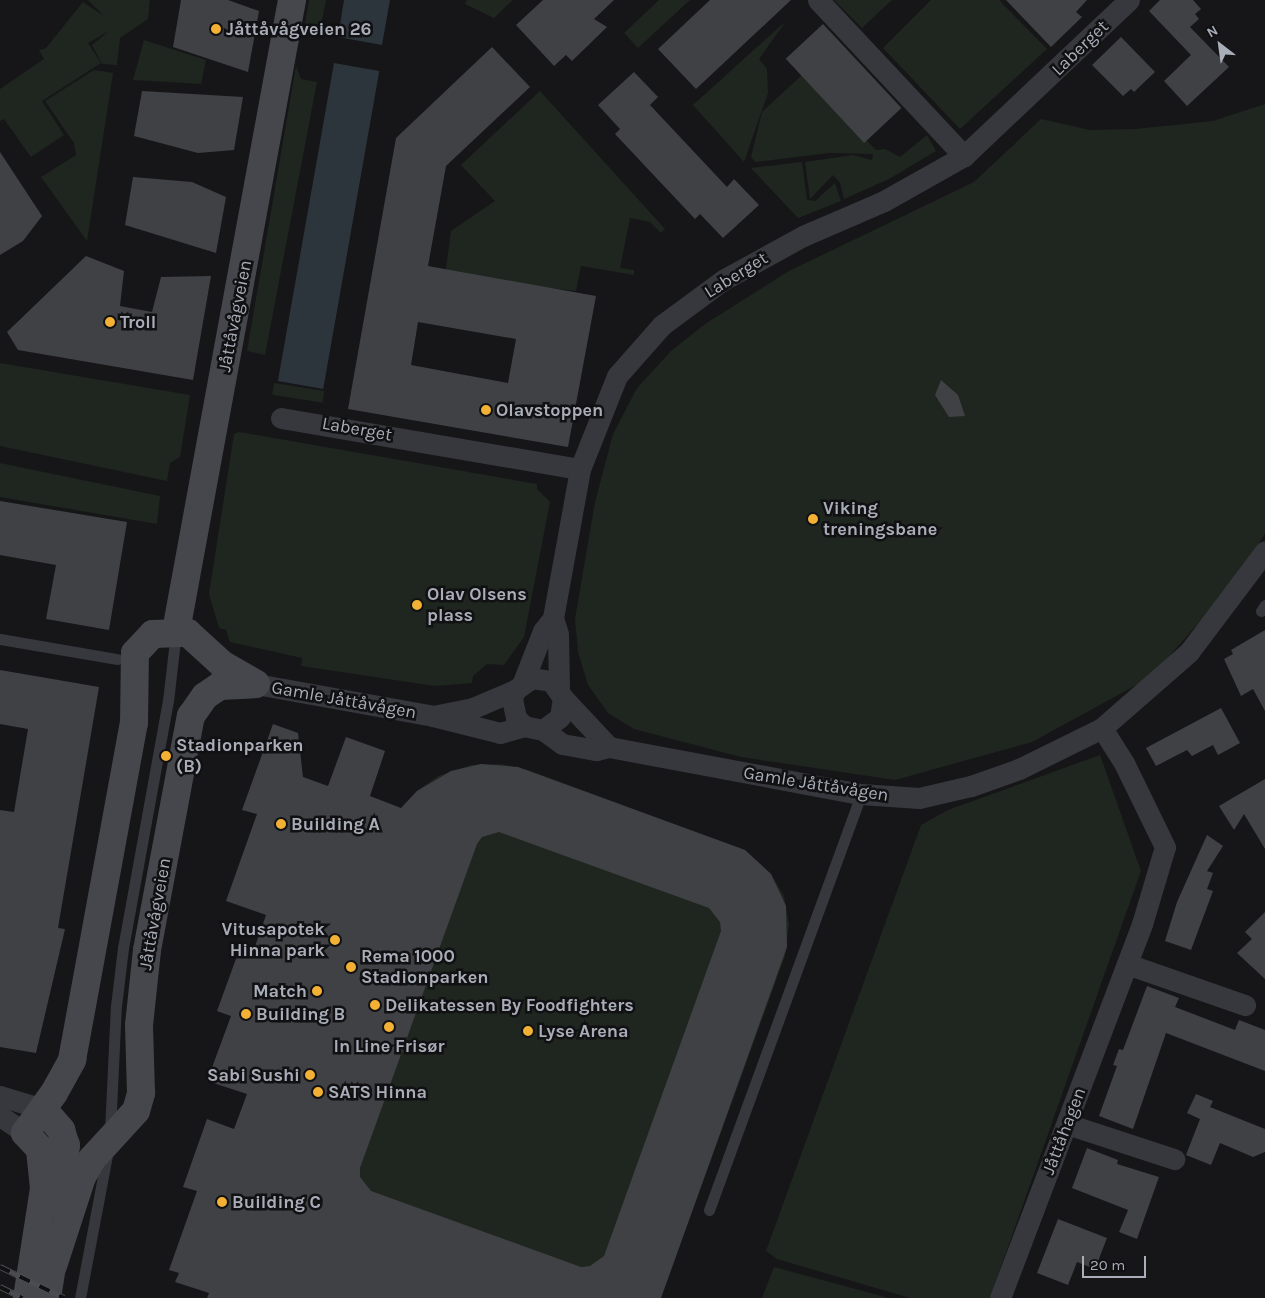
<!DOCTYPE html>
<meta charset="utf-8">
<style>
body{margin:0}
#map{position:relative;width:1265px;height:1298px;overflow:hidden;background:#161618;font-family:Karla,sans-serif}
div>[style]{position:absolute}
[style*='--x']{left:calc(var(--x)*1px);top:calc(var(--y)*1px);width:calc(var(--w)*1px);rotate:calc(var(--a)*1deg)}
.green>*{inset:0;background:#1e261f;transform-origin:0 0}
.water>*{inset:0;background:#2c353c;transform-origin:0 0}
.building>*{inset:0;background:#404145;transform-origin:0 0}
.lane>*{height:11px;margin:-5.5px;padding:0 5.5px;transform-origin:5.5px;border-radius:5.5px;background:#37383d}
.street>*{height:21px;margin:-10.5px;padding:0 10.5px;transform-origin:10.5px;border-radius:10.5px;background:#37383d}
.secondary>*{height:28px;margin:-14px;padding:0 14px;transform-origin:14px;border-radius:14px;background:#45474d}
.rail>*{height:5.5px;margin-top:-2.75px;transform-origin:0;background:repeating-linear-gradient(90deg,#111113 0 11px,#4a4c52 0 22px);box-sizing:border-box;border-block:1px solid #4a4c52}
.dots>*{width:14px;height:14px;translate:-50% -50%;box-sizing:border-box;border:2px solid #111113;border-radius:50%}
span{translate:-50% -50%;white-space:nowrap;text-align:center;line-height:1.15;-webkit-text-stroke:5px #111113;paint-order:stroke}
.poi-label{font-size:18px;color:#a8adb8;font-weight:700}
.left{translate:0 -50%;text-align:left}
.right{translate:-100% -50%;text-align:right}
.street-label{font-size:18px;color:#a8adb8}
.north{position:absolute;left:1195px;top:20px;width:50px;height:50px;-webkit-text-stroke:4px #111113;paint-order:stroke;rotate:330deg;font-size:14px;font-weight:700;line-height:20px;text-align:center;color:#a8adb8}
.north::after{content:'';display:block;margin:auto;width:18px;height:22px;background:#a8adb8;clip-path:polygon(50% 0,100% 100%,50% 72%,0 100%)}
.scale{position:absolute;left:1082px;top:1256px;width:64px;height:22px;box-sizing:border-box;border:2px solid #a8adb8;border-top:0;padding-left:6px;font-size:15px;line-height:18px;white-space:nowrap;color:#a8adb8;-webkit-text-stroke:4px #111113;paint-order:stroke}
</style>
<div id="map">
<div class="green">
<div style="clip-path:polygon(88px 0,150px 0,148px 19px,120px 38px,117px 65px,102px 64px,92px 45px,109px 31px,88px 43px,101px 63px,42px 101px,64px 135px,31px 157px,4px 119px,0 121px,0 89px,44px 59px,39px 50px,46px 48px,83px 2px,104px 16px)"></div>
<div style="clip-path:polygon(309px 0,326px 0,321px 26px,305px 24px)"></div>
<div style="clip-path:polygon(467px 0,513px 0,494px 18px,465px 4px)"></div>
<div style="clip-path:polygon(659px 0,690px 0,638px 48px,624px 33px)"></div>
<div style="clip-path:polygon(834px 0,892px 0,862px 28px)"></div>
<div style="clip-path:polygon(931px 0,999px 0,1047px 49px,960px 129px,883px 48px)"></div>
<div style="clip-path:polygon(786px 21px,759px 59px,767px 69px,768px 93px,744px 162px,693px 105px)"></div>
<div style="clip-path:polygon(144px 40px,206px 60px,201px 84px,133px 80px)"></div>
<div style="clip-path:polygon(296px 66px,301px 79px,317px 82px,265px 355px,247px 351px)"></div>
<div style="clip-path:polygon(94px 70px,113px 73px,87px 241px,41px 177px,76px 155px,74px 143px,45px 101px)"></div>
<div style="clip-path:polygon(803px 74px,876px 150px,885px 149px,900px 157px,927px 135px,936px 151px,889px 179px,844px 199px,840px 183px,833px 175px,810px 199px,805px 162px,853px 155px,872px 160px,873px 154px,829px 153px,755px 162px,751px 157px,762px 112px)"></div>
<div style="clip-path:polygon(540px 91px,665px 229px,661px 233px,650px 222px,630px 218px,620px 268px,634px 270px,634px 275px,581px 266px,576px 291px,445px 276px,451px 231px,495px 201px,461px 165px)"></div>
<div style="clip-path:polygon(1265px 104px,1265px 534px,1229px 588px,1151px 677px,1032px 742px,895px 780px,741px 757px,634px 729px,608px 713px,588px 685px,578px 652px,575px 619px,595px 502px,613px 434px,637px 388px,671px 351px,705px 324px,789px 271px,974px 182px,1041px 119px,1090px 130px,1135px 129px,1213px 121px)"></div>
<div style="clip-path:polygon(802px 162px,807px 200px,815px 201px,835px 183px,841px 201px,798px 218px,751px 168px)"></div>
<div style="clip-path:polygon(0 363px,190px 395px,180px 457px,170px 463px,167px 481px,0 446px)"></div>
<div style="left:274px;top:383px;width:51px;height:12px;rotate:9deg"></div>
<div style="clip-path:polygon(239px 432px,537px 484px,537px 489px,550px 502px,524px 637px,504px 665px,487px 664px,473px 676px,472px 683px,435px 686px,301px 666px,302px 658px,230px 642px,226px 630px,219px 628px,209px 594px,234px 434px)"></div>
<div style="clip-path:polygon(0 463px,160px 496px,157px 524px,0 497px)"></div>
<div style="clip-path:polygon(1100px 755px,1141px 871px,990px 1298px,910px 1298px,777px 1259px,766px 1251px,921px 825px,948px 810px)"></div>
<div style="clip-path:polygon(501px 764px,528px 770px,745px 850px,771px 874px,784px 896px,789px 924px,785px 956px,661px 1298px,466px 1298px,351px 1257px,391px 820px,417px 791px,438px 776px,471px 765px)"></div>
<div style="clip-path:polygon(774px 1267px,878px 1295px,888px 1298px,762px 1298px)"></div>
</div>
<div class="water">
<div style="clip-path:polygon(344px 0,390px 0,382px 45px,338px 37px)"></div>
<div style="left:334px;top:63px;width:46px;height:323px;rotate:10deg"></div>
</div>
<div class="building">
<div style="clip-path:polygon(181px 0,228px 0,259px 11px,248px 72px,173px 47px)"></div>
<div style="clip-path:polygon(543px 0,614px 0,594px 19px,607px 27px,572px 61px,566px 55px,554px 66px,516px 25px)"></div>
<div style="clip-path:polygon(710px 0,791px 0,696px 89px,658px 49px)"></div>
<div style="clip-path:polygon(1006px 0,1087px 0,1076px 12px,1082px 17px,1051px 47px)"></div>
<div style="clip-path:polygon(1160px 0,1193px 0,1201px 9px,1195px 14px,1199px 19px,1190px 27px,1229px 67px,1187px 106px,1164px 81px,1191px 55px,1149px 11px)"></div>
<div style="left:823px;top:24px;width:115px;height:51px;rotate:47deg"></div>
<div style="clip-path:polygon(1121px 37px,1155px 72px,1134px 92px,1131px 89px,1123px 96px,1092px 65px)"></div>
<div style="clip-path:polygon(evenodd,492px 47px,530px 87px,446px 166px,428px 266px,596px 296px,568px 447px,348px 409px,396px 138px,492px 47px,418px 322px,516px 339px,508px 383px,411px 365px,418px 322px)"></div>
<div style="clip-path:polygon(634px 72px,658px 97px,650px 105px,727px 187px,734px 179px,759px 205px,723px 238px,700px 214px,695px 219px,646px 167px,615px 134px,620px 129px,598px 105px)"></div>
<div style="clip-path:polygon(142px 91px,243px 97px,234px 150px,198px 153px,134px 136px)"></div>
<div style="clip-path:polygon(0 152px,42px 216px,23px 241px,0 255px)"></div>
<div style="clip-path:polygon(133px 177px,192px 182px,226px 197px,216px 253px,125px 225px)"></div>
<div style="clip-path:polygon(86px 256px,124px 271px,120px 306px,152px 312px,161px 277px,211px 276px,193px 380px,18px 350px,7px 332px)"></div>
<div style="clip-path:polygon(941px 380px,958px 395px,965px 416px,949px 417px,935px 395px)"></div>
<div style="clip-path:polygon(0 501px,127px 522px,109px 630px,46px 619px,56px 565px,0 555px)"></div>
<div style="clip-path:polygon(1265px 630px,1265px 711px,1253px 689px,1241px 696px,1224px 659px,1233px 654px,1231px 650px)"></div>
<div style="clip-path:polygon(0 670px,99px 687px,58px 928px,65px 929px,36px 1053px,0 1047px,0 810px,14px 812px,28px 729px,0 724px)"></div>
<div style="clip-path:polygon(1221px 708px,1240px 743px,1218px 755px,1213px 745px,1192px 756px,1187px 750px,1156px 766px,1146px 748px)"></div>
<div style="clip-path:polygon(evenodd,273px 724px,298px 733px,303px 777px,328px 786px,346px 737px,385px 751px,370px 796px,401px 808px,417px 791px,451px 771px,481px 764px,518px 767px,745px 850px,771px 874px,786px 906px,787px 947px,661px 1298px,207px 1298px,209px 1293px,175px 1282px,179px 1273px,169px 1270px,197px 1191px,183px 1187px,207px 1119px,234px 1129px,247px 1094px,207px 1081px,231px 1016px,217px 1011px,241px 945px,254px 949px,266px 915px,226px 901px,257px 814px,242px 810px,273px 724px,499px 832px,709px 908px,720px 922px,721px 931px,604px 1256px,590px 1266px,581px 1267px,371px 1191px,360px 1177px,360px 1168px,477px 844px,482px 837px,499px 832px)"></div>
<div style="clip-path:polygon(1265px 779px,1265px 849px,1244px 814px,1234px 830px,1219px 806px)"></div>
<div style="clip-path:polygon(1207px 835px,1223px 846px,1207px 871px,1213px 873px,1207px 889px,1213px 891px,1191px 950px,1165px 941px,1177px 902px)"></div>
<div style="clip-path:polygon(1265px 912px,1265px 979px,1237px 953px,1252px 939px,1245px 932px)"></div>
<div style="clip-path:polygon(1147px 986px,1179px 998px,1175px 1007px,1235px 1030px,1239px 1020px,1265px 1030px,1265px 1071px,1166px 1033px,1133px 1129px,1099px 1116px,1117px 1066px,1113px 1065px,1119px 1049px,1123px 1050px)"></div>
<div style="clip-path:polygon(1196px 1094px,1213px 1101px,1210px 1107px,1265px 1129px,1265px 1152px,1253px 1157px,1220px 1143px,1211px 1165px,1186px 1155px,1200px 1119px,1187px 1113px)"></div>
<div style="clip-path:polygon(1087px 1148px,1118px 1160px,1117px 1164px,1159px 1177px,1137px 1239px,1119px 1232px,1128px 1210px,1072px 1188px)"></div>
<div style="clip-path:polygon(1058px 1219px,1107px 1238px,1095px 1269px,1077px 1262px,1068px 1285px,1037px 1273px)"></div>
</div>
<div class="lane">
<div style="--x:1261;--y:611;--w:7;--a:-56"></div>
<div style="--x:0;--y:639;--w:119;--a:9.7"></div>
<div style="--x:110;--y:1131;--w:125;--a:-87.3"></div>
<div style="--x:116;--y:1006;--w:58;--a:-83.1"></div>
<div style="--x:123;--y:948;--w:251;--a:-79.7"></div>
<div style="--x:168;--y:701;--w:69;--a:-83.4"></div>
<div style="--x:709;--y:1210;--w:443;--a:-69.9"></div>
<div style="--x:80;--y:1298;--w:151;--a:-79.3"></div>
</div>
<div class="street">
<div style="--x:818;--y:0;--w:214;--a:46.9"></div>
<div style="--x:281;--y:418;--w:303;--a:9.7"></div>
<div style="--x:523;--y:682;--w:55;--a:-68.6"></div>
<div style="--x:543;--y:631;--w:16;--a:-52"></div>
<div style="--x:256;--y:684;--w:180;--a:10.2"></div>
<div style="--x:433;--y:716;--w:69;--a:14.2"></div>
<div style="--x:500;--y:733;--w:25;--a:-16"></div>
<div style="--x:559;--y:688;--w:54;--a:-91.1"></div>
<div style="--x:558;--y:634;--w:17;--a:-107"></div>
<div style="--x:553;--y:618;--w:151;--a:-79.7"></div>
<div style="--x:580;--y:469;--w:100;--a:-68.3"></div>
<div style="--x:617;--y:376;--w:68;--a:-48.6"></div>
<div style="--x:662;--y:325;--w:76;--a:-36.4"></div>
<div style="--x:723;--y:280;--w:91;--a:-28.8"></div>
<div style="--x:803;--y:236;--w:88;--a:-23.4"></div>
<div style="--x:884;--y:201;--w:92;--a:-29.4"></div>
<div style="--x:964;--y:156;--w:227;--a:-43.4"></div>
<div style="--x:563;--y:698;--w:67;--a:46.8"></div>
<div style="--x:433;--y:716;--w:41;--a:-11.3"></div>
<div style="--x:473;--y:708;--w:46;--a:-23.2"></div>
<div style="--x:543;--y:730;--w:21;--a:-37"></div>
<div style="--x:560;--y:717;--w:19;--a:-81"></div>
<div style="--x:563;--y:698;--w:21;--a:-125"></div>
<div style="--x:551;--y:681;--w:19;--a:-171"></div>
<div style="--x:532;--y:678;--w:21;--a:145"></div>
<div style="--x:515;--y:690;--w:9;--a:108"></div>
<div style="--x:512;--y:699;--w:19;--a:78"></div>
<div style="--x:516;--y:718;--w:11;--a:45"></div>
<div style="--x:524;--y:726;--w:19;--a:12"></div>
<div style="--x:543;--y:730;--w:24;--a:36"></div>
<div style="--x:562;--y:744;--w:35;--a:10"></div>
<div style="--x:596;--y:750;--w:13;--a:-13"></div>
<div style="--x:609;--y:747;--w:256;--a:10.6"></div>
<div style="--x:861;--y:794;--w:58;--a:3.9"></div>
<div style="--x:919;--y:798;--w:53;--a:-13"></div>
<div style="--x:971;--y:786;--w:51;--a:-19.5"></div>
<div style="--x:1019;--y:769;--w:93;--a:-26.3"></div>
<div style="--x:1102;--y:728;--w:116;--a:-41.1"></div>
<div style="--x:1189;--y:652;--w:126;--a:-53"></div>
<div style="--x:1127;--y:964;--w:125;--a:19.2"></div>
<div style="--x:0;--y:1096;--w:45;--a:16.8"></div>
<div style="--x:0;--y:1116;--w:30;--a:34"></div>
<div style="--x:1067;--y:1124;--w:113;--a:18.1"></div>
<div style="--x:1000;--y:1298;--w:400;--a:-69.2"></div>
<div style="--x:1142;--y:924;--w:80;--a:-73.4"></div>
<div style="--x:1165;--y:847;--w:93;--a:-116"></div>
<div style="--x:1124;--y:763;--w:41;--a:-122.2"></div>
</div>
<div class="secondary">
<div style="--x:176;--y:631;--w:642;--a:-79.58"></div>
<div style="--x:43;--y:1109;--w:28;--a:49"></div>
<div style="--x:61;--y:1130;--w:16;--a:72"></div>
<div style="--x:66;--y:1145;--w:62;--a:96.4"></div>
<div style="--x:53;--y:1266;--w:94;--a:-72"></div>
<div style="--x:82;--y:1177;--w:21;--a:-61"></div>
<div style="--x:92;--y:1159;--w:65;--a:-47.5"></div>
<div style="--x:136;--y:1111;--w:19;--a:-74"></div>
<div style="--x:141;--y:1093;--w:68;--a:-91.7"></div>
<div style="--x:139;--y:1025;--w:75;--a:-83.9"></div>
<div style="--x:147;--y:950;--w:238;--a:-79.4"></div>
<div style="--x:191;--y:716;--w:24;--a:-55"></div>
<div style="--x:205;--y:696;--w:18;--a:-34"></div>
<div style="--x:220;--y:686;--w:36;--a:-3"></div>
<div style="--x:27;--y:1298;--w:111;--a:-81.2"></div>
<div style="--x:44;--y:1188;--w:39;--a:-96"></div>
<div style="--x:40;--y:1149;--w:22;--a:-133"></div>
<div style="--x:25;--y:1133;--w:49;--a:-54.1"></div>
<div style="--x:54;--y:1093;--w:38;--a:-61"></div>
<div style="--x:72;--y:1060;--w:343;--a:-79.6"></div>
<div style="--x:134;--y:723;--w:70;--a:-89.2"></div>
<div style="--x:135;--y:653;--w:26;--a:-47"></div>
<div style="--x:153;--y:634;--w:35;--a:-2"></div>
<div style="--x:188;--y:633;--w:46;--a:42.4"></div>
<div style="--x:222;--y:664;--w:39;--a:30"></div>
<div style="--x:47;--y:1298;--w:52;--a:-81.1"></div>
</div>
<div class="rail">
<div style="--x:0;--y:1267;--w:71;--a:25.8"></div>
<div style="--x:0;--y:1287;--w:25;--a:26"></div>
</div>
<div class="dots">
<div style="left:216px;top:29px;background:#f2b134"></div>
<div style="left:110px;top:322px;background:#f2b134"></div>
<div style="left:486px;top:410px;background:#f2b134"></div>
<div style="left:813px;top:519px;background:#f2b134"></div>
<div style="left:417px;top:605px;background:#f2b134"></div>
<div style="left:166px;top:756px;background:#f2b134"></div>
<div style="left:281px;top:824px;background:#f2b134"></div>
<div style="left:335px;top:940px;background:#f2b134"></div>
<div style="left:351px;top:967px;background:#f2b134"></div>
<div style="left:317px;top:991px;background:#f2b134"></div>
<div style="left:375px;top:1005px;background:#f2b134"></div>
<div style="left:246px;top:1014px;background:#f2b134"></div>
<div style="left:389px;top:1027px;background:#f2b134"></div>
<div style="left:528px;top:1031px;background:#f2b134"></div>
<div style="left:310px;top:1075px;background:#f2b134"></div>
<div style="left:318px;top:1092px;background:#f2b134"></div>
<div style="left:222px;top:1202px;background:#f2b134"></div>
</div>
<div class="poi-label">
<span class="left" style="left:226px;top:29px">Jåttåvågveien 26</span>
<span class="left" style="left:120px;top:322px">Troll</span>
<span class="left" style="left:496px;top:410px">Olavstoppen</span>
<span class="left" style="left:823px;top:519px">Viking<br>treningsbane</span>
<span class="left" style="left:427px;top:605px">Olav Olsens<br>plass</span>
<span class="left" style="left:176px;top:756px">Stadionparken<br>(B)</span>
<span class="left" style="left:291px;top:824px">Building A</span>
<span class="right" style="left:325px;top:940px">Vitusapotek<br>Hinna park</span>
<span class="left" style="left:361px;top:967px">Rema 1000<br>Stadionparken</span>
<span class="right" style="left:307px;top:991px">Match</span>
<span class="left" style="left:385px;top:1005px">Delikatessen By Foodfighters</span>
<span class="left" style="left:256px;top:1014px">Building B</span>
<span class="left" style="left:538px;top:1031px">Lyse Arena</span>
<span style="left:389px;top:1046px">In Line Frisør</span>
<span class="right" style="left:300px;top:1075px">Sabi Sushi</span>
<span class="left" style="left:328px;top:1092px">SATS Hinna</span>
<span class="left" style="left:232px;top:1202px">Building C</span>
</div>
<div class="street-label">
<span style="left:1080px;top:48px;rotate:-44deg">Laberget</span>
<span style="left:736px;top:275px;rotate:-32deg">Laberget</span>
<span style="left:235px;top:316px;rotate:-79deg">Jåttåvågveien</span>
<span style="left:357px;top:429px;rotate:10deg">Laberget</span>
<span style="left:344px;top:700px;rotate:10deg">Gamle Jåttåvågen</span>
<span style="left:816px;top:784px;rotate:9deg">Gamle Jåttåvågen</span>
<span style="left:155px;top:914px;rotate:-80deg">Jåttåvågveien</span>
<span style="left:1064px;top:1131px;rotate:-69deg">Jåttåhagen</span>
</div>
<div class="north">N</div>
<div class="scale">20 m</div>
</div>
